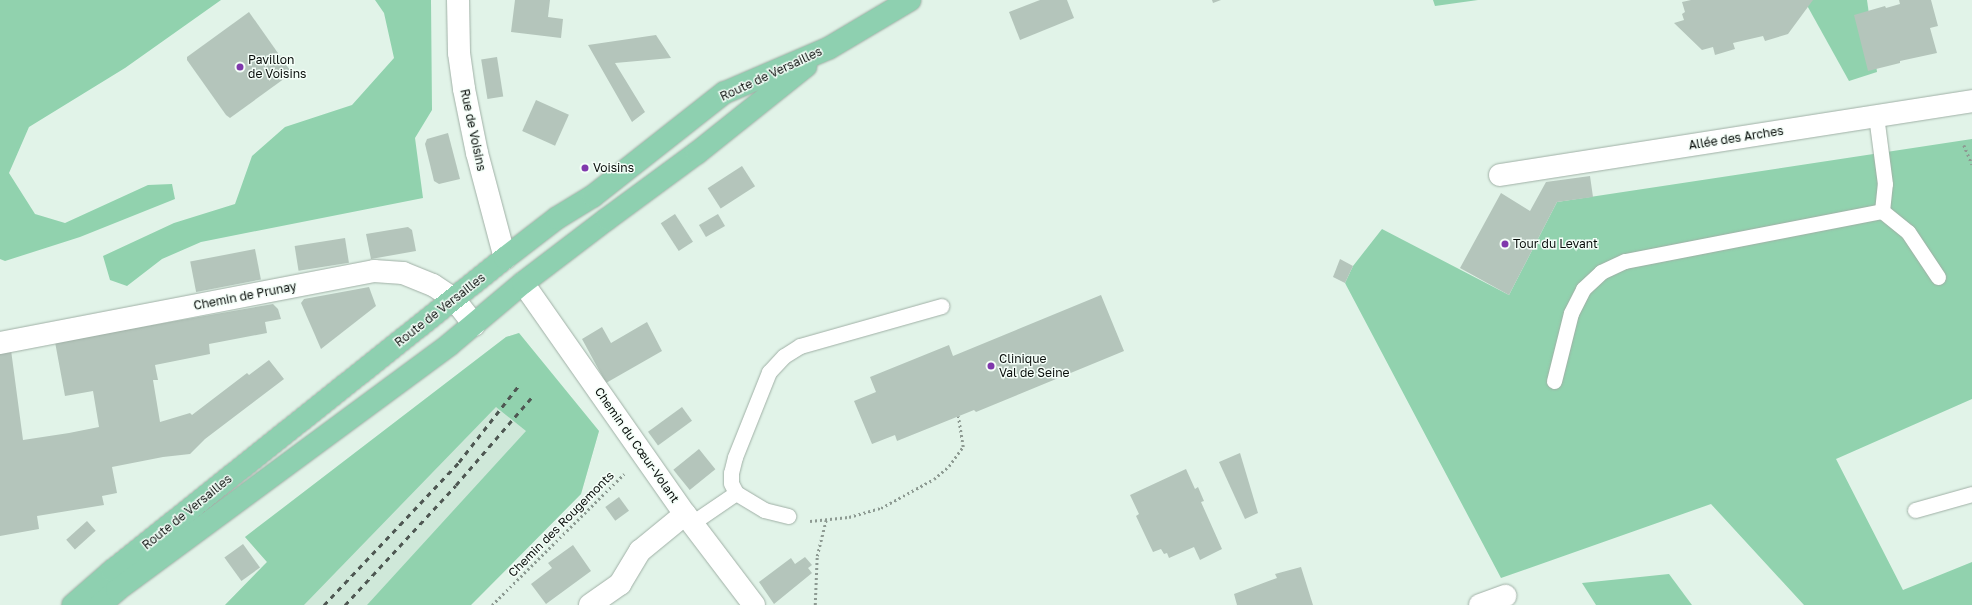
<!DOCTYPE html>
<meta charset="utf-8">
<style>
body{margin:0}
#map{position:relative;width:1972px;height:605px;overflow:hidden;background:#e1f3e8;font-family:"Golos Text",sans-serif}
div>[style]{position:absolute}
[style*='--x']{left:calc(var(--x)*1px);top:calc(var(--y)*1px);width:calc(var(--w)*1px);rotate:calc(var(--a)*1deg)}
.built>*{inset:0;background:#cfe8d9}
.green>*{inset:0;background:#91d2ae}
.building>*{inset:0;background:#b4c5bb;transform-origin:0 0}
.path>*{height:2.5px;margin-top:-1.25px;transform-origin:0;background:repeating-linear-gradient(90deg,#8d9a92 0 2px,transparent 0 5px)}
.roads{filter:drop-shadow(0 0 1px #a0b0a6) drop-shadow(0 0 1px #a0b0a6)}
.service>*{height:15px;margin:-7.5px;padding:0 7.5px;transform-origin:7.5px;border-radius:7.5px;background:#fff}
.minor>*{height:22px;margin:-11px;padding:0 11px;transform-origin:11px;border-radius:11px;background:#fff}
.tertiary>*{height:22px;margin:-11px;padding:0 11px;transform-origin:11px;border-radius:11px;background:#fff}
.primary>*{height:22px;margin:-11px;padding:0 11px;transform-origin:11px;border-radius:11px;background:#8ed0b0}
.rail>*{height:3px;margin-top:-1.5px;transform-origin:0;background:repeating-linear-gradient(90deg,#4e5752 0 5px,transparent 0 10px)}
.dots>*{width:11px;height:11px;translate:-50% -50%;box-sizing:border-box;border:2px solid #f4fef8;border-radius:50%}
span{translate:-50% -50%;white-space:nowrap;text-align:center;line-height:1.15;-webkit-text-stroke:3px #f4fef8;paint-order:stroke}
.poi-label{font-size:12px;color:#080d0a}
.left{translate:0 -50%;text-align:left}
.street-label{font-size:12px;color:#080d0a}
</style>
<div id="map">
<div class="built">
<div style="clip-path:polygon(519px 333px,599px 431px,581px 494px,471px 605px,225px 605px,267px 562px,245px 537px,506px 337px)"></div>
</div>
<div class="green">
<div style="clip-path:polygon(0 0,221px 0,125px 68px,29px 127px,9px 173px,35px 214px,65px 223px,148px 185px,172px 184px,175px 199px,80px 237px,5px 261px,0 259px)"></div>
<div style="clip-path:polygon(375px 0,431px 0,432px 110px,415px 138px,423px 198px,201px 242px,162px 259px,127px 286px,110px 280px,103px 256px,174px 223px,235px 204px,252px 156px,285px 127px,352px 105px,394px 58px,384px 13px)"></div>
<div style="clip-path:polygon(1433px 0,1478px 0,1435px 6px)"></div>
<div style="clip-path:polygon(1804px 0,1867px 0,1877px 72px,1849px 81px)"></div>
<div style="clip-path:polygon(1972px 139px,1972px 399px,1836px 459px,1903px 590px,1972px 562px,1972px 605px,1804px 605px,1711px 504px,1501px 578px,1345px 283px,1353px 266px,1382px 229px,1509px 295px,1557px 202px)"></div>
<div style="clip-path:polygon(519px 333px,599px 431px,581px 494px,471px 605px,367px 605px,526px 431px,496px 407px,304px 605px,225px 605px,267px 562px,245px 537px,506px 337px)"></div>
<div style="clip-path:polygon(1669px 574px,1692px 605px,1596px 605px,1582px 583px)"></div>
</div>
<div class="building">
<div style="clip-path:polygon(515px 0,550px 0,548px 17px,563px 19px,561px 38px,511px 32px)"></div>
<div style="clip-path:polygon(1040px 0,1067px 0,1074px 18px,1020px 40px,1009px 12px)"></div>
<div style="clip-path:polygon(1212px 0,1221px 0,1213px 3px)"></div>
<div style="clip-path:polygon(1691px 0,1813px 0,1788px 34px,1765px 41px,1763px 36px,1733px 43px,1735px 49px,1715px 55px,1713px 47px,1702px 50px,1674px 23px,1684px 20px,1682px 14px,1685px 12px,1682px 2px)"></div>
<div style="clip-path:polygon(1899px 0,1931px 0,1938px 26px,1930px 28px,1937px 53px,1900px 61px,1900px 63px,1868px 71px,1854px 15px,1885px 6px,1886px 8px,1900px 4px)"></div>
<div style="clip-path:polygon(249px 12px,292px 73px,230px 118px,226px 115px,187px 60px,187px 57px)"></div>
<div style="clip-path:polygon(656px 35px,671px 58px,615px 63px,645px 112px,632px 122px,588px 45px)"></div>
<div style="left:497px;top:57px;width:40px;height:16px;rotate:81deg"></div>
<div style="left:536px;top:100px;width:36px;height:34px;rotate:24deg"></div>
<div style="clip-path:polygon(448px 133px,460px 179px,439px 184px,434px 181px,425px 144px,427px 139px)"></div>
<div style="left:742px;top:166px;width:24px;height:41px;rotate:57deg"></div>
<div style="clip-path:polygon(1590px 176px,1593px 197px,1557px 202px,1509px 295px,1460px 268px,1501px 193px,1530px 211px,1546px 182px)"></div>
<div style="left:675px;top:214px;width:33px;height:17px;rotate:57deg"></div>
<div style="left:718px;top:214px;width:14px;height:22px;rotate:60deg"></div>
<div style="clip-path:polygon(408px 227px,412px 230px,416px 251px,371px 259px,366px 234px)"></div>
<div style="left:345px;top:238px;width:25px;height:51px;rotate:81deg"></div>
<div style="left:255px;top:249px;width:31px;height:66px;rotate:79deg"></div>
<div style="clip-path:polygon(1340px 259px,1353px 266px,1345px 283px,1333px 277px)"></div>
<div style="clip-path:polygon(369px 287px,376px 306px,321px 349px,301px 303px,304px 299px)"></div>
<div style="clip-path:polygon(1101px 295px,1124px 351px,976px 412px,974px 410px,897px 441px,895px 435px,872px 444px,854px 401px,876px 392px,870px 377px,949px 345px,953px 356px)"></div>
<div style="clip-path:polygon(273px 304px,278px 309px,281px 319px,265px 322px,267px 333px,209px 344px,210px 354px,155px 365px,158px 380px,153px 380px,160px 422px,190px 413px,192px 415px,247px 373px,249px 375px,269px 360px,284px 379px,205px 439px,190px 454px,163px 457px,112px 467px,117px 493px,102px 496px,104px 505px,37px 516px,39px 529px,0 536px,0 352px,11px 350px,23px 440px,69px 433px,99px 427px,93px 391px,65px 396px,55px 342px)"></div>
<div style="clip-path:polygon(647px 322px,662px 351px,606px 383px,582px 339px,602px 327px,611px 343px)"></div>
<div style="left:682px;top:407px;width:17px;height:42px;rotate:54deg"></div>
<div style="left:699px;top:449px;width:26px;height:33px;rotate:51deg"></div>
<div style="clip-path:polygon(1240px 453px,1258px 513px,1245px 519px,1219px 462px)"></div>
<div style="clip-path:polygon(1186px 469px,1195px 489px,1198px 487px,1204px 501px,1201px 502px,1222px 549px,1200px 560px,1194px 547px,1169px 558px,1167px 553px,1164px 554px,1161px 549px,1153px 552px,1136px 516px,1139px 514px,1130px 495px)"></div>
<div style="left:619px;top:497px;width:17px;height:17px;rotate:54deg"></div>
<div style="left:87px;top:521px;width:13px;height:28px;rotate:48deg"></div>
<div style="left:243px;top:544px;width:29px;height:23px;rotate:54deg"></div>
<div style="clip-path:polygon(573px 545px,591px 571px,546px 604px,531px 584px,552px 568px,548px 563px)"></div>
<div style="clip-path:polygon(805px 557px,812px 565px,808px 568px,812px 573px,774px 604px,759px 582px,791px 558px,795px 564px)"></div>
<div style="clip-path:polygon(1301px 567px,1313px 605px,1237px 605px,1234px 594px,1277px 578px,1275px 574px)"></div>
</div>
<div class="path">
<div style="--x:1964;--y:145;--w:21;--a:67"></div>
<div style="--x:810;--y:521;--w:39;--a:-6"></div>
<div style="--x:849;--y:517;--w:33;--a:-16"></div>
<div style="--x:881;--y:508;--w:60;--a:-28.7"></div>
<div style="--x:934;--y:479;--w:20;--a:-41"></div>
<div style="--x:949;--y:466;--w:24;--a:-54"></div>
<div style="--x:963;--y:447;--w:31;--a:-99"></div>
<div style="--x:492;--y:605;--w:186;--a:-44.8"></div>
<div style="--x:815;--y:605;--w:49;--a:-87.7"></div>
<div style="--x:817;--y:556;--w:37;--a:-76"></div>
</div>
<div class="roads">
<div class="service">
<div style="--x:1882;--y:211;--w:33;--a:39"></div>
<div style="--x:1908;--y:232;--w:54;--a:56.3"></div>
<div style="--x:1554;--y:381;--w:70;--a:-76"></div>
<div style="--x:1571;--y:313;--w:27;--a:-63"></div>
<div style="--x:1583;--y:289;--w:25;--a:-43"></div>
<div style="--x:1601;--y:272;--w:26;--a:-25"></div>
<div style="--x:1625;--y:261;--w:262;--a:-11"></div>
<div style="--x:1882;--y:211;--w:27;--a:-84"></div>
<div style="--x:1885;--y:184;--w:69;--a:-97.5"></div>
<div style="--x:736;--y:493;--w:33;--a:31"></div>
<div style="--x:764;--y:510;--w:25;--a:14"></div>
<div style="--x:1915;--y:510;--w:59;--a:-15.7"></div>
<div style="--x:692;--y:523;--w:53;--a:-34.3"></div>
<div style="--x:736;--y:493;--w:11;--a:-117"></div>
<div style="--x:731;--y:483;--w:10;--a:-90"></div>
<div style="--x:731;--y:473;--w:16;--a:-76"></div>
<div style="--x:735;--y:457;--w:92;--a:-68.2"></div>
<div style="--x:769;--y:372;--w:22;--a:-47"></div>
<div style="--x:784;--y:356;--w:19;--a:-32"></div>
<div style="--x:800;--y:346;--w:147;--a:-15.8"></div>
</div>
<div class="minor">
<div style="--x:1500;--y:175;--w:478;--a:-8.9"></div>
<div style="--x:523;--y:283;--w:282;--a:55"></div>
<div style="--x:685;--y:514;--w:114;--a:52.8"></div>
<div style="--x:0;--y:343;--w:381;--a:-10.9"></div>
<div style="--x:374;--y:271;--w:29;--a:4"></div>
<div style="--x:403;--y:273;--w:32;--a:22"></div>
<div style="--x:433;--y:285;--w:25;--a:34"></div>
<div style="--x:454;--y:299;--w:33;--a:52"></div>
<div style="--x:590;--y:605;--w:37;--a:-35"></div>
<div style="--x:620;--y:584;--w:39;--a:-59"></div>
<div style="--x:640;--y:551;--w:58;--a:-39.4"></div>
<div style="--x:1480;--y:605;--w:27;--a:-20"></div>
</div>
<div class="tertiary">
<div style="--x:458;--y:0;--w:53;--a:88.9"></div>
<div style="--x:459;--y:53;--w:36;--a:82"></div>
<div style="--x:464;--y:89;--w:65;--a:78.5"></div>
<div style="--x:477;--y:153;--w:109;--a:75.1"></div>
</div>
<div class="primary">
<div style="--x:73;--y:605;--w:52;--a:-41.1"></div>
<div style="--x:112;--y:571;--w:502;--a:-38.54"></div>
<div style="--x:505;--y:258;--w:66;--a:-37.6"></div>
<div style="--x:557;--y:218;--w:42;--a:-31.4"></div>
<div style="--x:593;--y:196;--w:167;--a:-38.2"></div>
<div style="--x:724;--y:93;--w:114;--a:-23.2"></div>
<div style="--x:829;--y:48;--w:94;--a:-30.7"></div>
<div style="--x:100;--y:605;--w:23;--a:-41"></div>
<div style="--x:117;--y:590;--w:413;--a:-36.4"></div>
<div style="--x:449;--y:345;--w:97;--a:-40"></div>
<div style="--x:523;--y:283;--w:106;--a:-37.3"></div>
<div style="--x:607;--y:219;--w:112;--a:-36.3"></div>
<div style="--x:697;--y:153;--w:139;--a:-38.6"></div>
</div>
</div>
<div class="rail">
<div style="--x:324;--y:605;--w:197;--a:-46.6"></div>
<div style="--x:459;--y:462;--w:99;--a:-52"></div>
<div style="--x:345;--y:605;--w:163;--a:-47.2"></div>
<div style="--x:456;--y:485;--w:115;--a:-49.2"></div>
</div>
<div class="dots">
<div style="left:240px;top:67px;background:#8039ac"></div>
<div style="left:585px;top:168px;background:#8039ac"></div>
<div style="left:1505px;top:244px;background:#8039ac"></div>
<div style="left:991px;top:366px;background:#8039ac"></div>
</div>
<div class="poi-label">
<span class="left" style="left:248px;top:67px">Pavillon<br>de Voisins</span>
<span class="left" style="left:593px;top:168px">Voisins</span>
<span class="left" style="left:1513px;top:244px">Tour du Levant</span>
<span class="left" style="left:999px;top:366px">Clinique<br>Val de Seine</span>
</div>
<div class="street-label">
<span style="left:771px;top:74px;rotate:-25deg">Route de Versailles</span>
<span style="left:473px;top:130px;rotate:78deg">Rue de Voisins</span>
<span style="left:1736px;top:138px;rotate:-9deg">Allée des Arches</span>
<span style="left:245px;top:296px;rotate:-11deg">Chemin de Prunay</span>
<span style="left:440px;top:310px;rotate:-38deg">Route de Versailles</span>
<span style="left:637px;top:445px;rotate:55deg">Chemin du Cœur-Volant</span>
<span style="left:187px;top:512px;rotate:-39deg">Route de Versailles</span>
<span style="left:561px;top:524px;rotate:-45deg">Chemin des Rougemonts</span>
</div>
</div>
